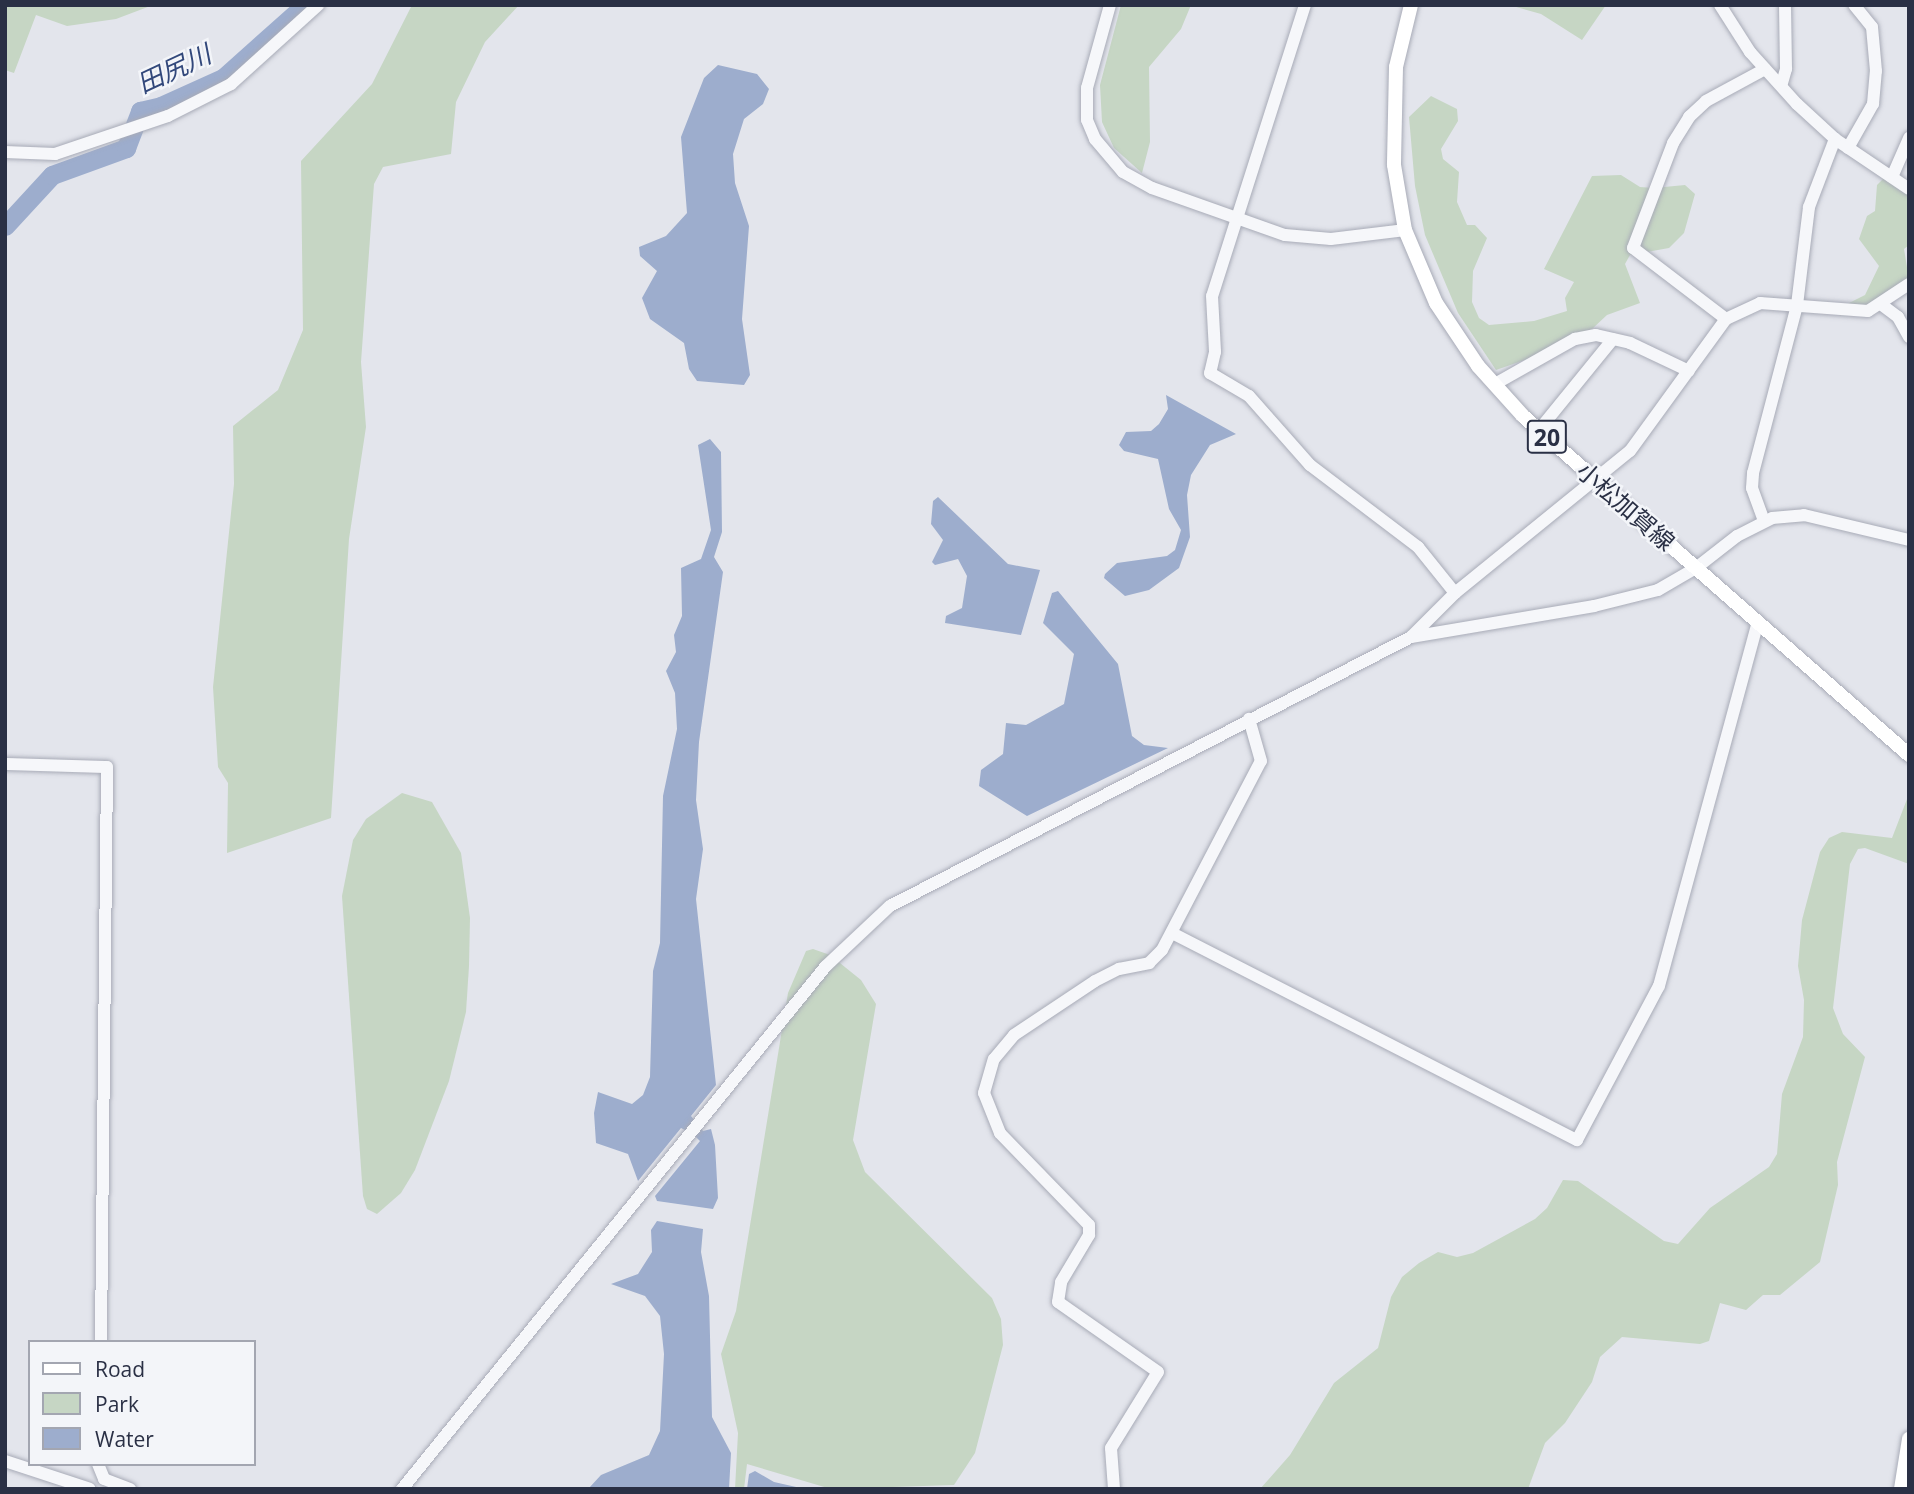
<!DOCTYPE html>
<meta charset="utf-8">
<style>
body{margin:0}
#map{position:relative;width:1914px;height:1494px;overflow:hidden;background:#e3e5ec;font-family:"Open Sans","Noto Sans JP",sans-serif}
div>[style]{position:absolute}
[style*='--x']{left:calc(var(--x)*1px);top:calc(var(--y)*1px);width:calc(var(--w)*1px);rotate:calc(var(--a)*1deg)}
.green>*{inset:0;background:#c6d6c4}
.water>*{inset:0;background:#9dadcd}
.river>*{height:19px;margin:-9.5px;padding:0 9.5px;transform-origin:9.5px;border-radius:9.5px;background:#9dadcd}
.roads{filter:drop-shadow(0 0 2px #a8abb7) drop-shadow(0 0 2px #a8abb7)}
.minor>*{height:12px;margin:-6px;padding:0 6px;transform-origin:6px;border-radius:6px;background:#f6f7fa}
.major>*{height:14px;margin:-7px;padding:0 7px;transform-origin:7px;border-radius:7px;background:#fff}
span{translate:-50% -50%;white-space:nowrap;text-align:center;line-height:1.15;-webkit-text-stroke:5px #f3f5f9;paint-order:stroke}
.shield-label span{padding:2px 5px;background:#f3f5f9;border:2px solid;border-radius:5px;-webkit-text-stroke-width:0}
.shield-label{font-size:23px;color:#2a3045;font-weight:700}
.street-label{font-size:24px;color:#2a3045}
.water-label{font-size:26px;color:#32487b;font-style:italic}
.frame{position:absolute;inset:0;border:7px solid #2a3045;pointer-events:none}
.legend{position:absolute;left:28px;top:1340px;width:228px;height:126px;box-sizing:border-box;background:#f3f5f9;border:2px solid #a3a6b1;margin:0;padding:9px 12px;list-style:none;font-size:21px;color:#2a3045}
.legend li{display:flex;align-items:center;gap:14px;height:35px}
.legend b{width:35px;border:2px solid #a3a6b1}
</style>
<div id="map">
<div class="green">
<div style="clip-path:polygon(5px 5px,153px 5px,116px 19px,67px 26px,36px 15px,14px 73px,5px 70px)"></div>
<div style="clip-path:polygon(412px 5px,519px 5px,485px 42px,456px 102px,451px 154px,383px 167px,374px 184px,361px 362px,366px 427px,349px 539px,331px 818px,227px 853px,228px 783px,218px 767px,213px 687px,234px 484px,233px 426px,278px 390px,303px 330px,301px 161px,372px 84px)"></div>
<div style="clip-path:polygon(1121px 5px,1191px 5px,1181px 29px,1149px 67px,1150px 142px,1142px 173px,1114px 148px,1102px 122px,1100px 85px)"></div>
<div style="clip-path:polygon(1509px 5px,1606px 5px,1582px 40px,1541px 14px)"></div>
<div style="clip-path:polygon(1431px 96px,1457px 109px,1458px 121px,1441px 149px,1443px 159px,1459px 172px,1457px 202px,1467px 225px,1475px 225px,1487px 238px,1473px 271px,1472px 302px,1479px 318px,1489px 325px,1534px 321px,1567px 311px,1565px 298px,1574px 282px,1544px 269px,1592px 176px,1621px 175px,1640px 187px,1654px 188px,1685px 185px,1695px 194px,1684px 233px,1669px 248px,1630px 255px,1625px 264px,1640px 303px,1607px 315px,1592px 329px,1533px 357px,1496px 370px,1458px 313px,1425px 235px,1415px 186px,1409px 117px)"></div>
<div style="clip-path:polygon(1885px 177px,1909px 184px,1909px 245px,1904px 249px,1909px 279px,1868px 307px,1850px 307px,1849px 303px,1865px 295px,1879px 266px,1859px 239px,1867px 216px,1875px 211px,1877px 185px)"></div>
<div style="clip-path:polygon(402px 793px,432px 802px,461px 853px,470px 918px,469px 966px,466px 1012px,449px 1081px,415px 1170px,401px 1193px,377px 1214px,367px 1209px,363px 1196px,342px 896px,353px 840px,366px 819px)"></div>
<div style="clip-path:polygon(1909px 794px,1909px 864px,1865px 848px,1858px 849px,1850px 864px,1833px 1008px,1843px 1034px,1865px 1057px,1837px 1162px,1838px 1185px,1820px 1262px,1780px 1295px,1763px 1295px,1746px 1310px,1720px 1303px,1709px 1341px,1700px 1344px,1622px 1337px,1600px 1357px,1592px 1382px,1565px 1423px,1545px 1443px,1528px 1489px,1260px 1489px,1290px 1455px,1334px 1383px,1378px 1348px,1391px 1297px,1402px 1277px,1419px 1263px,1438px 1252px,1457px 1257px,1473px 1253px,1535px 1219px,1547px 1208px,1563px 1180px,1578px 1181px,1664px 1241px,1678px 1244px,1710px 1208px,1769px 1167px,1777px 1154px,1782px 1094px,1803px 1037px,1804px 1000px,1798px 966px,1802px 920px,1820px 852px,1829px 838px,1842px 832px,1892px 838px)"></div>
<div style="clip-path:polygon(813px 949px,830px 955px,861px 980px,876px 1004px,853px 1140px,865px 1172px,992px 1298px,1001px 1319px,1003px 1345px,975px 1453px,954px 1485px,831px 1489px,747px 1464px,744px 1489px,735px 1489px,738px 1433px,721px 1354px,736px 1311px,788px 993px,806px 951px)"></div>
</div>
<div class="water">
<div style="clip-path:polygon(718px 65px,757px 74px,769px 89px,763px 104px,744px 119px,733px 154px,735px 183px,749px 226px,742px 319px,750px 375px,744px 385px,697px 381px,689px 369px,684px 343px,650px 319px,642px 298px,657px 271px,640px 256px,639px 247px,666px 236px,687px 213px,681px 137px,704px 78px)"></div>
<div style="clip-path:polygon(1166px 395px,1236px 434px,1210px 445px,1191px 475px,1187px 495px,1190px 537px,1179px 568px,1149px 590px,1125px 596px,1104px 578px,1105px 574px,1117px 563px,1167px 556px,1175px 550px,1181px 530px,1169px 509px,1158px 459px,1124px 451px,1119px 445px,1126px 432px,1151px 431px,1159px 424px,1168px 409px)"></div>
<div style="clip-path:polygon(710px 439px,721px 452px,722px 532px,714px 557px,723px 572px,699px 742px,696px 800px,703px 849px,696px 899px,716px 1085px,691px 1116px,703px 1131px,711px 1129px,715px 1145px,718px 1198px,713px 1209px,657px 1201px,655px 1196px,700px 1141px,693px 1134px,681px 1128px,638px 1181px,628px 1154px,596px 1143px,594px 1113px,598px 1092px,632px 1104px,643px 1095px,650px 1077px,653px 971px,660px 943px,663px 796px,677px 729px,675px 693px,666px 671px,676px 652px,674px 635px,682px 616px,681px 568px,701px 559px,711px 530px,698px 445px)"></div>
<div style="clip-path:polygon(938px 497px,1008px 564px,1040px 570px,1021px 635px,945px 623px,946px 616px,962px 608px,967px 576px,958px 559px,935px 565px,932px 562px,943px 540px,931px 524px,933px 501px)"></div>
<div style="clip-path:polygon(1058px 591px,1118px 664px,1132px 736px,1144px 745px,1168px 748px,1027px 816px,979px 786px,981px 770px,1003px 754px,1006px 723px,1026px 725px,1064px 704px,1074px 654px,1043px 623px,1052px 593px)"></div>
<div style="clip-path:polygon(657px 1221px,703px 1229px,701px 1252px,709px 1296px,712px 1417px,731px 1453px,729px 1489px,589px 1488px,601px 1475px,649px 1455px,660px 1431px,664px 1354px,660px 1316px,645px 1296px,611px 1284px,638px 1274px,652px 1252px,651px 1230px)"></div>
<div style="clip-path:polygon(755px 1471px,774px 1482px,805px 1489px,747px 1489px,749px 1474px)"></div>
</div>
<div class="river">
<div style="--x:5;--y:226;--w:69;--a:-47.3"></div>
<div style="--x:52;--y:175;--w:79;--a:-20"></div>
<div style="--x:126;--y:148;--w:40;--a:-69"></div>
<div style="--x:140;--y:111;--w:22;--a:-13"></div>
<div style="--x:161;--y:106;--w:68;--a:-24.3"></div>
<div style="--x:223;--y:78;--w:110;--a:-41.7"></div>
</div>
<div class="roads">
<div class="minor">
<div style="--x:1110;--y:5;--w:86;--a:105.5"></div>
<div style="--x:1087;--y:88;--w:32;--a:90"></div>
<div style="--x:1087;--y:120;--w:21;--a:67"></div>
<div style="--x:1095;--y:139;--w:43;--a:49.7"></div>
<div style="--x:1123;--y:172;--w:33;--a:29"></div>
<div style="--x:1152;--y:188;--w:141;--a:19.5"></div>
<div style="--x:1285;--y:235;--w:46;--a:5"></div>
<div style="--x:1331;--y:239;--w:75;--a:-6.9"></div>
<div style="--x:1305;--y:5;--w:305;--a:107.7"></div>
<div style="--x:1212;--y:296;--w:56;--a:86.9"></div>
<div style="--x:1215;--y:352;--w:22;--a:103"></div>
<div style="--x:1210;--y:373;--w:45;--a:30.5"></div>
<div style="--x:1249;--y:396;--w:92;--a:48.5"></div>
<div style="--x:1310;--y:465;--w:136;--a:37.2"></div>
<div style="--x:1418;--y:547;--w:59;--a:51.2"></div>
<div style="--x:1720;--y:5;--w:56;--a:57.4"></div>
<div style="--x:1750;--y:52;--w:70;--a:47.9"></div>
<div style="--x:1797;--y:104;--w:52;--a:42.6"></div>
<div style="--x:1835;--y:139;--w:89;--a:34"></div>
<div style="--x:1782;--y:83;--w:15;--a:-74"></div>
<div style="--x:1786;--y:69;--w:64;--a:-90.9"></div>
<div style="--x:1848;--y:148;--w:51;--a:-60.4"></div>
<div style="--x:1873;--y:104;--w:33;--a:-85"></div>
<div style="--x:1876;--y:71;--w:44;--a:-95.2"></div>
<div style="--x:1872;--y:27;--w:28;--a:-129"></div>
<div style="--x:5;--y:152;--w:50;--a:2.3"></div>
<div style="--x:55;--y:154;--w:119;--a:-18.6"></div>
<div style="--x:168;--y:116;--w:71;--a:-26.9"></div>
<div style="--x:231;--y:84;--w:118;--a:-42.2"></div>
<div style="--x:1892;--y:177;--w:43;--a:-66.4"></div>
<div style="--x:1882;--y:305;--w:20;--a:37"></div>
<div style="--x:1898;--y:317;--w:23;--a:61"></div>
<div style="--x:1726;--y:319;--w:117;--a:-142.6"></div>
<div style="--x:1633;--y:248;--w:112;--a:-69.1"></div>
<div style="--x:1673;--y:143;--w:31;--a:-58"></div>
<div style="--x:1689;--y:117;--w:23;--a:-43"></div>
<div style="--x:1706;--y:101;--w:67;--a:-28.5"></div>
<div style="--x:1495;--y:384;--w:92;--a:-29.4"></div>
<div style="--x:1575;--y:339;--w:21;--a:-11"></div>
<div style="--x:1596;--y:335;--w:35;--a:13"></div>
<div style="--x:1630;--y:343;--w:65;--a:25.4"></div>
<div style="--x:1539;--y:430;--w:117;--a:-50.9"></div>
<div style="--x:1764;--y:521;--w:35;--a:-110"></div>
<div style="--x:1752;--y:488;--w:15;--a:-86"></div>
<div style="--x:1753;--y:473;--w:174;--a:-75.3"></div>
<div style="--x:1797;--y:305;--w:99;--a:-83"></div>
<div style="--x:1809;--y:207;--w:73;--a:-69.1"></div>
<div style="--x:1411;--y:637;--w:62;--a:-45"></div>
<div style="--x:1455;--y:593;--w:225;--a:-39.1"></div>
<div style="--x:1630;--y:451;--w:163;--a:-54"></div>
<div style="--x:1726;--y:319;--w:38;--a:-25"></div>
<div style="--x:1760;--y:303;--w:108;--a:4.2"></div>
<div style="--x:1868;--y:311;--w:49;--a:-33.4"></div>
<div style="--x:5;--y:764;--w:102;--a:1.7"></div>
<div style="--x:107;--y:767;--w:575;--a:90.6"></div>
<div style="--x:1172;--y:933;--w:455;--a:27.1"></div>
<div style="--x:1577;--y:1140;--w:174;--a:-62"></div>
<div style="--x:1659;--y:986;--w:377;--a:-74.8"></div>
<div style="--x:5;--y:1461;--w:89;--a:18.2"></div>
<div style="--x:98;--y:1464;--w:16;--a:68"></div>
<div style="--x:104;--y:1479;--w:28;--a:21"></div>
<div style="--x:402;--y:1489;--w:673;--a:-50.97"></div>
<div style="--x:826;--y:966;--w:88;--a:-43.2"></div>
<div style="--x:890;--y:906;--w:586;--a:-27.31"></div>
<div style="--x:1411;--y:637;--w:186;--a:-9.6"></div>
<div style="--x:1594;--y:606;--w:66;--a:-14"></div>
<div style="--x:1658;--y:590;--w:44;--a:-30.1"></div>
<div style="--x:1696;--y:568;--w:52;--a:-38"></div>
<div style="--x:1737;--y:536;--w:39;--a:-27"></div>
<div style="--x:1772;--y:518;--w:32;--a:-5"></div>
<div style="--x:1804;--y:515;--w:108;--a:13.4"></div>
<div style="--x:1114;--y:1489;--w:41;--a:-94.2"></div>
<div style="--x:1111;--y:1448;--w:89;--a:-58.3"></div>
<div style="--x:1158;--y:1372;--w:122;--a:-145"></div>
<div style="--x:1058;--y:1302;--w:20;--a:-81"></div>
<div style="--x:1061;--y:1282;--w:55;--a:-59.2"></div>
<div style="--x:1089;--y:1235;--w:10;--a:-90"></div>
<div style="--x:1089;--y:1225;--w:128;--a:-134.1"></div>
<div style="--x:1000;--y:1133;--w:43;--a:-111.8"></div>
<div style="--x:984;--y:1093;--w:35;--a:-74"></div>
<div style="--x:994;--y:1059;--w:31;--a:-50"></div>
<div style="--x:1014;--y:1035;--w:97;--a:-33.7"></div>
<div style="--x:1095;--y:981;--w:27;--a:-27"></div>
<div style="--x:1119;--y:969;--w:31;--a:-11"></div>
<div style="--x:1149;--y:963;--w:18;--a:-45"></div>
<div style="--x:1162;--y:950;--w:213;--a:-62.4"></div>
<div style="--x:1261;--y:761;--w:44;--a:-105.9"></div>
</div>
<div class="major">
<div style="--x:1411;--y:5;--w:64;--a:103.6"></div>
<div style="--x:1396;--y:67;--w:98;--a:91.2"></div>
<div style="--x:1394;--y:165;--w:66;--a:80.4"></div>
<div style="--x:1405;--y:230;--w:79;--a:67"></div>
<div style="--x:1436;--y:303;--w:76;--a:56.3"></div>
<div style="--x:1478;--y:366;--w:67;--a:48"></div>
<div style="--x:1523;--y:416;--w:514;--a:41.29"></div>
<div style="--x:1901;--y:1489;--w:51;--a:-80.9"></div>
</div>
</div>
<div class="shield-label">
<span style="left:1547px;top:437px">20</span>
</div>
<div class="street-label">
<span style="left:1626px;top:506px;rotate:41deg">小松加賀線</span>
</div>
<div class="water-label">
<span style="left:174px;top:69px;rotate:-25deg">田尻川</span>
</div>
<div class="frame"></div>
<ul class="legend">
<li><b style="height:9px;background:#fff"></b>Road</li>
<li><b style="height:19px;background:#c6d6c4"></b>Park</li>
<li><b style="height:19px;background:#9dadcd"></b>Water</li>
</ul>
</div>
